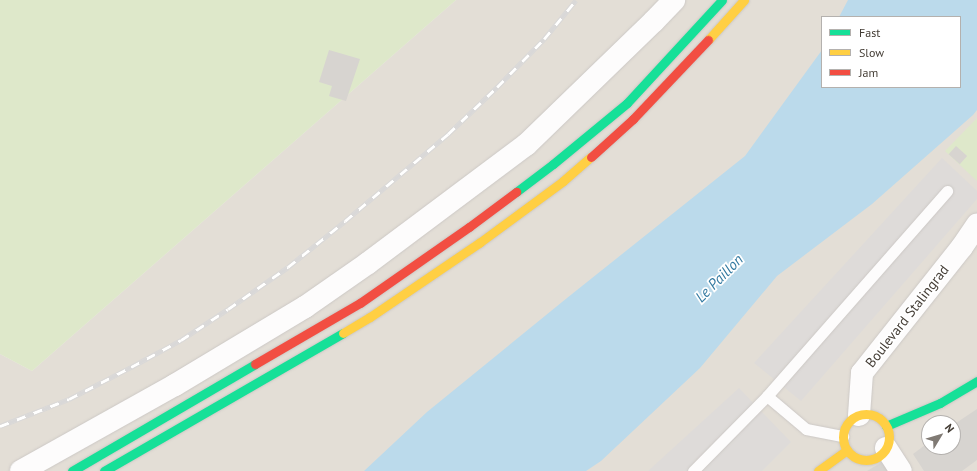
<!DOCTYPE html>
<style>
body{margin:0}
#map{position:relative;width:977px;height:471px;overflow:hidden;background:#efece9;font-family:"PT Sans",sans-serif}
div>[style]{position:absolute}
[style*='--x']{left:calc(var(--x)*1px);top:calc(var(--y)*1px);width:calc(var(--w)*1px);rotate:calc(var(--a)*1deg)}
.residential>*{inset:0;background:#e3ded6}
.green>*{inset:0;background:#dee8ca}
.parking>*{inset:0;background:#dedbd9}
.water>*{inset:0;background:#bbdaeb}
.building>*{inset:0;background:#d7d4d0;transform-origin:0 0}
.roads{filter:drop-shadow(0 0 1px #ccc8c5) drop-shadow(0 0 1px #ccc8c5)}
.lane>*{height:11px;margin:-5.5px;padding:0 5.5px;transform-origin:5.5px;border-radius:5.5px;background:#fdfcfc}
.street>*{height:22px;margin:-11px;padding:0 11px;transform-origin:11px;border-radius:11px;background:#fdfcfc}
.fast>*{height:9px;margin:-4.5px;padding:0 4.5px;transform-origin:4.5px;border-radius:4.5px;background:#16e098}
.slow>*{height:9px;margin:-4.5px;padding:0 4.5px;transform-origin:4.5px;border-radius:4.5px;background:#ffcf43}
.slow>.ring{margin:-4.5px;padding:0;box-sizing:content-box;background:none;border:9px solid #ffcf43;border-radius:50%}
.jam>*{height:9px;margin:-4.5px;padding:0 4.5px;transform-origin:4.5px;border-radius:4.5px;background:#f24e42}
.rail>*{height:4.5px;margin-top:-2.25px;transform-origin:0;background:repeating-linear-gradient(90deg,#fff 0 9px,#d9d8d8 0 18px);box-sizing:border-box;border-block:1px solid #d9d8d8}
span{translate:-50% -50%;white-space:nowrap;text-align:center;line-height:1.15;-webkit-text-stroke:3.5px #fff;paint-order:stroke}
.street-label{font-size:14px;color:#443d35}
.water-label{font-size:15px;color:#337aa1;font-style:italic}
.legend{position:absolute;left:821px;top:16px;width:140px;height:72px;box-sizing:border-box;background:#fff;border:1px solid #b4b1ae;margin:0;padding:5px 7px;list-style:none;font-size:12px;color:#443d35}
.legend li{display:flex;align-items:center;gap:8px;height:20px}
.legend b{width:20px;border:1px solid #b4b1ae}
.north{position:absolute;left:921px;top:415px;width:40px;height:40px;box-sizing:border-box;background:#fff;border:1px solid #b4b1ae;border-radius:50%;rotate:52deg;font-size:11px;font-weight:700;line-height:16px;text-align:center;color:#443d35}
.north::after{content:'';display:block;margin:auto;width:14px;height:18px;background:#807a74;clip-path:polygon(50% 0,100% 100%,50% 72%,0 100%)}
</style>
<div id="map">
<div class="residential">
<div style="clip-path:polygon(evenodd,456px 0,977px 0,977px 471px,0 471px,0 354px,32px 371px,456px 0,822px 17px,960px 17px,960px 87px,822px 87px,822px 17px,456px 0,929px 423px,953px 423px,953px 447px,929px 447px,929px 423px)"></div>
</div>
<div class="green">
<div style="clip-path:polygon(0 0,456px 0,32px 371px,0 354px)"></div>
<div style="clip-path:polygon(977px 118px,977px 181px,945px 151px)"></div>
</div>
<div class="parking">
<div style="clip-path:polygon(942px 158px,977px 191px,977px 199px,801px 401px,754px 363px)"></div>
<div style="clip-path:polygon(739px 388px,791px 442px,762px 471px,648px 471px)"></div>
</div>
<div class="water">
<div style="clip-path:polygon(848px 0,977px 0,977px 110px,973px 115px,872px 204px,777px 276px,700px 368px,601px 461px,586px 471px,364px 471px,427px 412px,567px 298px,745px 156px,822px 50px,822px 87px,960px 87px,960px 17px,839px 17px)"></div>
</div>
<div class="building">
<div style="clip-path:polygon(329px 50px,360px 59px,346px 101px,329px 96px,332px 86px,319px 82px)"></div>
<div style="left:956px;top:146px;width:15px;height:11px;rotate:42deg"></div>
<div style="clip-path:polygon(977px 409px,977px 460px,962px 471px,924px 471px,913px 454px,929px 442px,929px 447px,953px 447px,953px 425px)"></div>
<div style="clip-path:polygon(882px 462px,889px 471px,867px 471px)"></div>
</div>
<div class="roads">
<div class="lane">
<div style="--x:767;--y:396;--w:51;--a:40.2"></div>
<div style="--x:806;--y:429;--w:38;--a:11"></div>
<div style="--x:693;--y:471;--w:105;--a:-45.4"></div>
<div style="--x:767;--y:396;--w:273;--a:-48.7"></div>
</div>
<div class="street">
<div style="--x:859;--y:415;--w:42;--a:-85.9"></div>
<div style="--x:862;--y:373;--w:161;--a:-51.6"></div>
<div style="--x:962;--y:247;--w:27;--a:-56"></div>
<div style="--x:886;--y:448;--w:27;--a:57"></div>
<div style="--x:21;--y:471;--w:176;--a:-29.2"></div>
<div style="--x:175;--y:385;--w:152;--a:-31"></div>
<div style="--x:305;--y:307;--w:77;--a:-34.9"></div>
<div style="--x:368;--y:263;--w:197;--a:-36.8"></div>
<div style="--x:526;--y:145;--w:178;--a:-44.1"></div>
<div style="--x:654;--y:21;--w:29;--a:-46"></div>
</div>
<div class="fast">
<div style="--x:516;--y:192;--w:46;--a:-37.1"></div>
<div style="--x:553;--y:164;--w:96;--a:-39.5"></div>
<div style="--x:627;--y:103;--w:140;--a:-47.3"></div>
<div style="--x:886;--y:426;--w:59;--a:-23.1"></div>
<div style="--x:940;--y:403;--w:43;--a:-30.7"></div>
<div style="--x:72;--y:471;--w:212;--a:-30.3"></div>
<div style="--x:104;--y:471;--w:276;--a:-30"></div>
</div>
<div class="slow">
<div style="--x:708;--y:40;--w:54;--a:-48"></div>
<div style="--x:343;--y:333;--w:31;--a:-31"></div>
<div style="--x:370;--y:317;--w:132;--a:-34.2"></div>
<div style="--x:479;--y:243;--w:104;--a:-36.4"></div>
<div style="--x:563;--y:181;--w:37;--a:-41"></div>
<div class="ring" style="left:843px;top:414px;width:37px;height:37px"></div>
<div style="--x:818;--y:471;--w:36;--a:-36"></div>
</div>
<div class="jam">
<div style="--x:591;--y:157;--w:57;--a:-42.1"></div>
<div style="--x:633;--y:119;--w:109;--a:-46.5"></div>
<div style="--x:255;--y:364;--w:121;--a:-30.2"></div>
<div style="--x:360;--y:303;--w:133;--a:-34.9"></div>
<div style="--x:469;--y:227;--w:59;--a:-36.7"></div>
</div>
</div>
<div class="rail">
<div style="--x:0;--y:426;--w:74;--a:-21.4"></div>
<div style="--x:69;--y:399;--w:70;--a:-27.3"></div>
<div style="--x:131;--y:367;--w:57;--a:-28.4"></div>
<div style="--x:181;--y:340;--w:56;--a:-33.4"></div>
<div style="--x:228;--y:309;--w:73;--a:-35"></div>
<div style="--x:288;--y:267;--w:73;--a:-38.9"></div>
<div style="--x:345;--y:221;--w:135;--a:-40.2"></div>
<div style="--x:448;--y:134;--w:68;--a:-43.8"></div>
<div style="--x:497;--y:87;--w:67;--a:-45.6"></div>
<div style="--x:544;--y:39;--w:50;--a:-50.6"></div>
</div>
<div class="street-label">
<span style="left:907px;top:316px;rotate:-52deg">Boulevard Stalingrad</span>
</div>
<div class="water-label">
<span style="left:719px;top:278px;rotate:-45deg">Le Paillon</span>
</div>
<ul class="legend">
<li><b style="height:5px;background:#16e098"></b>Fast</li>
<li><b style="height:5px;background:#ffcf43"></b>Slow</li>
<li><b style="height:5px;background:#f24e42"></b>Jam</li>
</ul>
<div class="north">N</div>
</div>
